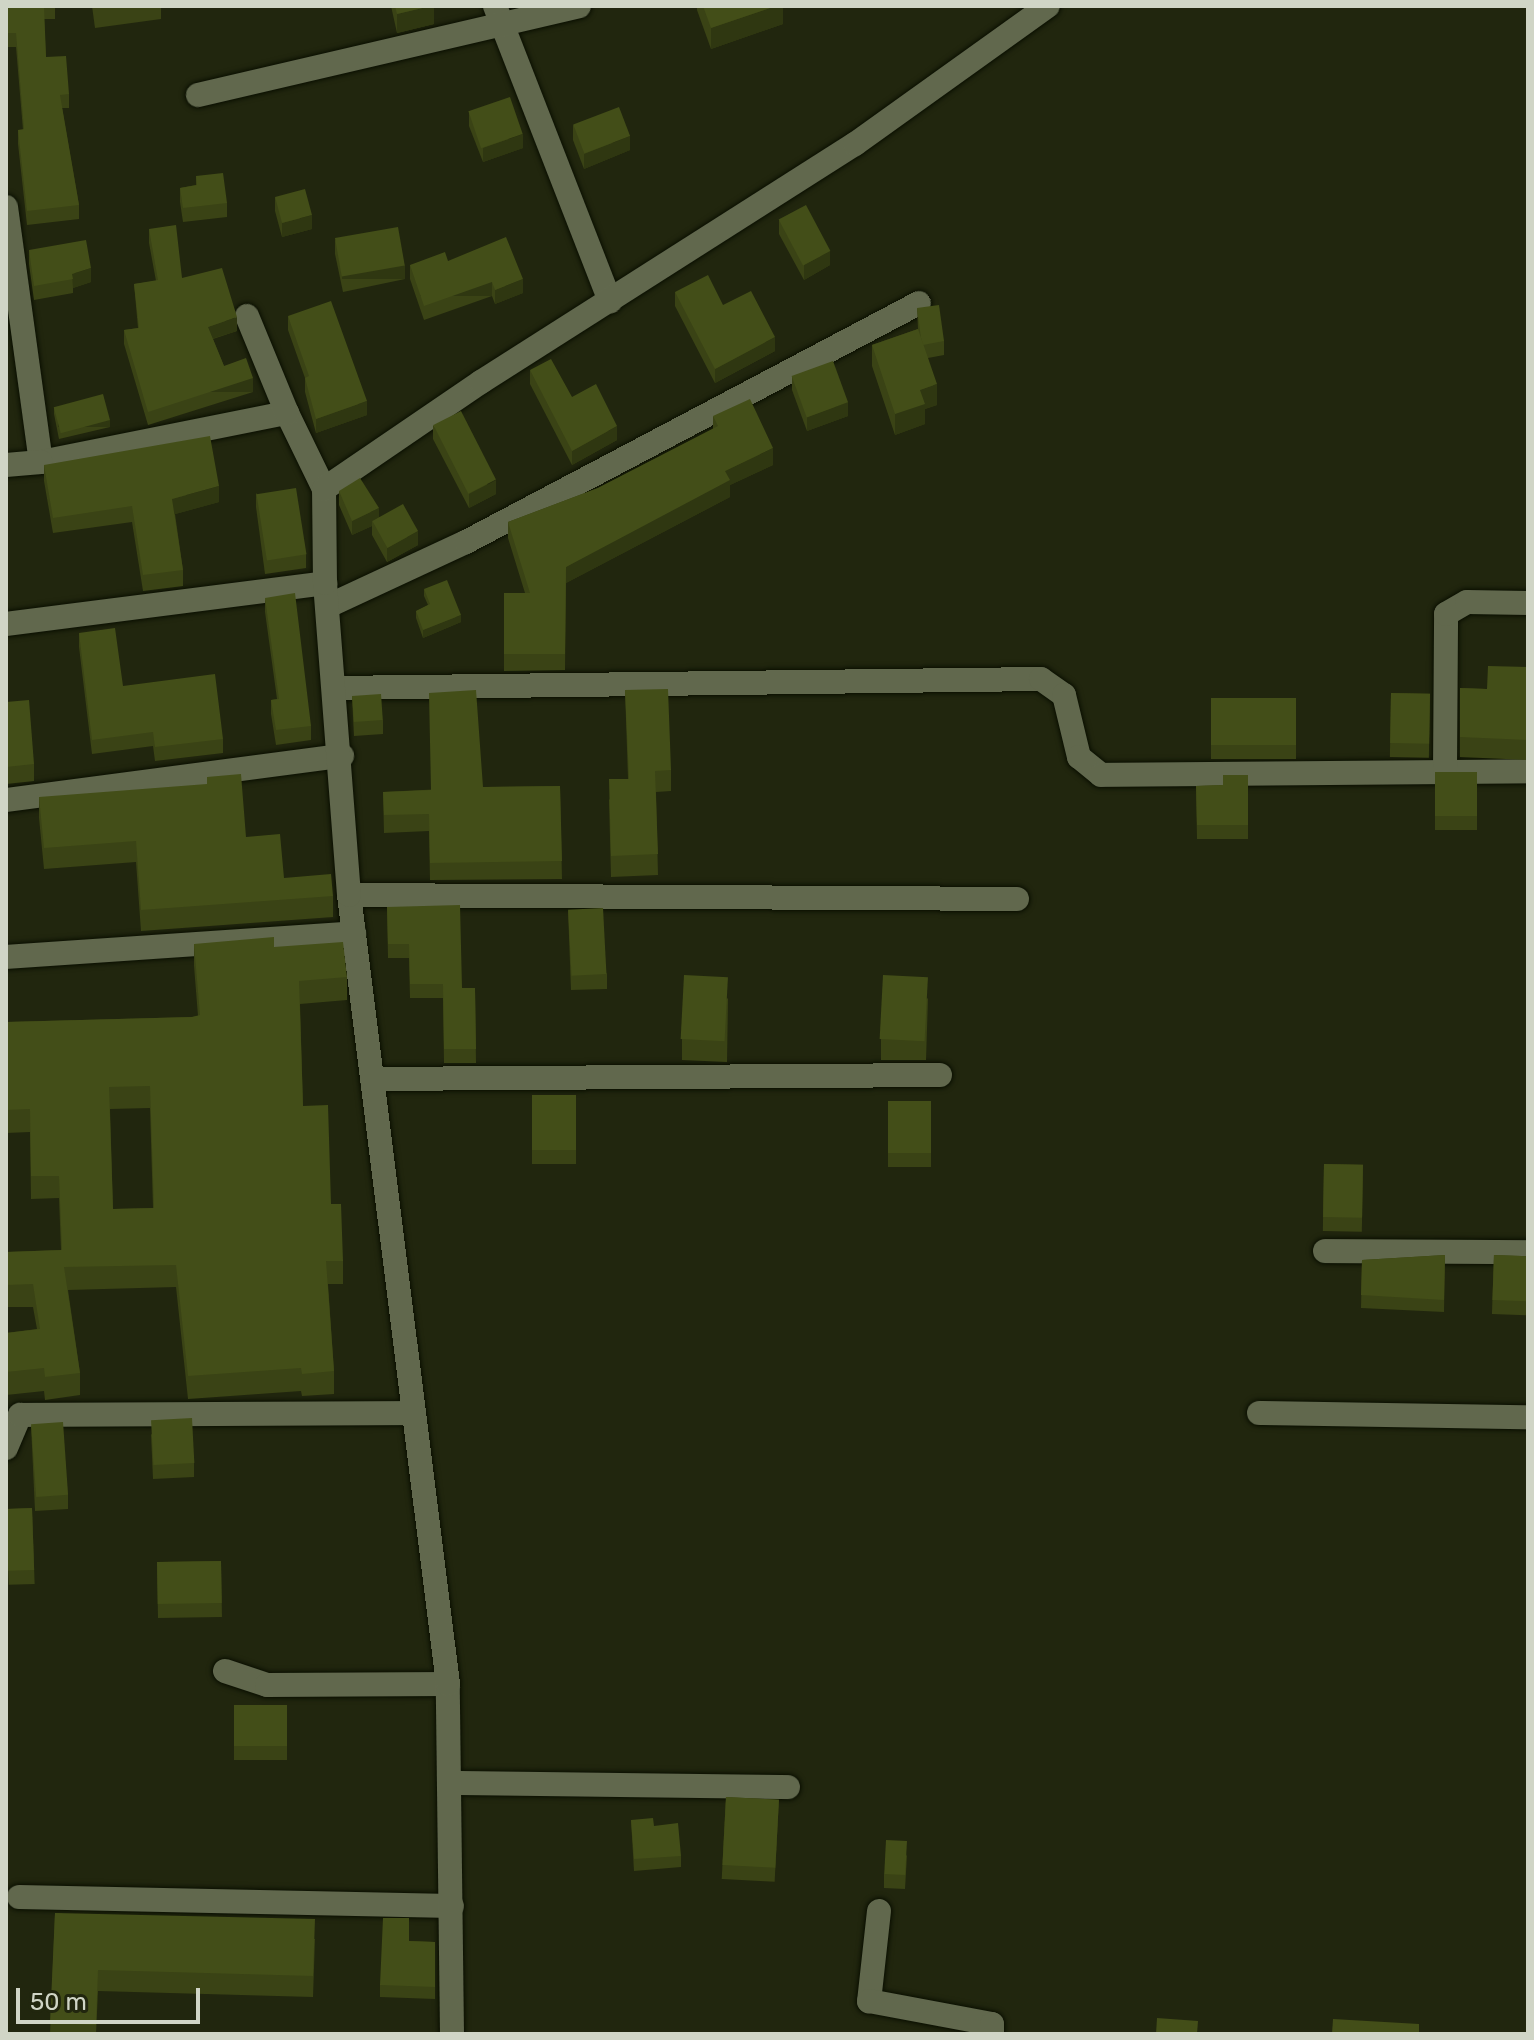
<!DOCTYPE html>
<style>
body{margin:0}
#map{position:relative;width:1534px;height:2040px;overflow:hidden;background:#21260e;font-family:Rubik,sans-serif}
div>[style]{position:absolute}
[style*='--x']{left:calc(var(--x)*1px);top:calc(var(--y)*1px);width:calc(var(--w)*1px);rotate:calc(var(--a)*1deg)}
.roads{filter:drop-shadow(0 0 2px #0a0f00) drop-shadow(0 0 2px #0a0f00)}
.minor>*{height:24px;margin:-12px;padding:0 12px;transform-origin:12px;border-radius:12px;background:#61684d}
.wall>*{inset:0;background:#3a4315;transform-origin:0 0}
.shaded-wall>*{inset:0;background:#2f3711;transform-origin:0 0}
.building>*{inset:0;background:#434e18;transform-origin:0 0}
span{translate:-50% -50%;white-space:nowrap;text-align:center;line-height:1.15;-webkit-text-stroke:6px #21260e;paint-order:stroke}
.frame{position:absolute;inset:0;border:8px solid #d0d5c6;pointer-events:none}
.scale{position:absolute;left:16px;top:1988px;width:184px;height:36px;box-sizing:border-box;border:4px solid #d0d5c6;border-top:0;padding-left:10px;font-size:24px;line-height:28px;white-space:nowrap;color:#d0d5c6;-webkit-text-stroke:6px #21260e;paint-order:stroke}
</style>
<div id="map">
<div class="roads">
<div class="minor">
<div style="--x:495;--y:6;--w:317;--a:68.7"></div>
<div style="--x:198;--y:95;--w:391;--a:-13.1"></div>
<div style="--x:6;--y:207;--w:257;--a:82.2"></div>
<div style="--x:41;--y:462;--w:251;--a:-11.3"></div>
<div style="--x:287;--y:413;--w:85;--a:64"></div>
<div style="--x:247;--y:316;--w:105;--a:67.6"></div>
<div style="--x:6;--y:465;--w:35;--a:-5"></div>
<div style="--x:328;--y:606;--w:152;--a:-24.9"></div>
<div style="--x:466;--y:542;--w:512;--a:-27.82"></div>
<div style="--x:6;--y:624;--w:322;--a:-7.3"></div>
<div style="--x:335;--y:688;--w:706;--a:-0.73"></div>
<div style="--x:1041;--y:679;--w:28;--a:35"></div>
<div style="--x:1064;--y:695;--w:64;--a:76.4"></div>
<div style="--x:1079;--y:757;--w:28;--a:39"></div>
<div style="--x:1101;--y:775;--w:427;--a:-0.5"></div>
<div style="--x:1445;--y:770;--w:156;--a:-89.6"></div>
<div style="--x:1446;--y:614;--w:24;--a:-30"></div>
<div style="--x:1467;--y:602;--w:61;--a:0.9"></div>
<div style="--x:6;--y:800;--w:339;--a:-7.5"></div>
<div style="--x:349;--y:895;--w:668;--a:0.34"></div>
<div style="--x:6;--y:957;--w:349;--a:-3.9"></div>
<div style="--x:372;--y:1079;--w:568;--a:-0.4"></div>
<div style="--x:1325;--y:1251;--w:203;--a:0.3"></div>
<div style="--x:1259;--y:1413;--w:269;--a:0.9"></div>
<div style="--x:6;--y:1448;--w:36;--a:-67"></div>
<div style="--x:20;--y:1415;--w:391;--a:-0.3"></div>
<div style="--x:225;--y:1671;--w:44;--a:18.4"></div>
<div style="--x:267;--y:1685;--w:181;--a:-0.3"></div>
<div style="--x:452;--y:1783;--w:336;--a:0.7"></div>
<div style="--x:19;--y:1897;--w:433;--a:1.2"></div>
<div style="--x:879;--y:1911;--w:91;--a:96.3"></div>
<div style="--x:869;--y:2001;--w:125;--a:10.6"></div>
<div style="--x:992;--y:2024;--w:10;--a:90"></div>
<div style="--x:452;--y:2034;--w:350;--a:-90.7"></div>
<div style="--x:448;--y:1684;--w:795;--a:-97.15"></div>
<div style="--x:349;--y:895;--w:313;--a:-94.4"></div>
<div style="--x:325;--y:583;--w:94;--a:-90.6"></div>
<div style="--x:324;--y:489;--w:190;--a:-34.3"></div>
<div style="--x:481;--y:382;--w:443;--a:-32.5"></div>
<div style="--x:855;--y:144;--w:237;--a:-35.6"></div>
</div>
</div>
<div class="wall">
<div style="clip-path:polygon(6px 6px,55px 6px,55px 19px,44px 19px,46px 57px,69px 94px,69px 108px,62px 108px,79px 205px,79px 219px,27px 225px,18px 144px,18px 130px,23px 130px,16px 47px,8px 47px)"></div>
<div style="clip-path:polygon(92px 6px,161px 6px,161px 19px,95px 28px)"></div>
<div style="clip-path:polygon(391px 6px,434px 6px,434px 24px,397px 33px)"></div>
<div style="clip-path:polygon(697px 6px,783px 6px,783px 24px,711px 49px,697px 10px)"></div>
<div style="clip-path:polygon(469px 112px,523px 148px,483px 162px,469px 126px)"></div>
<div style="clip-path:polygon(573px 125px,630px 150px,584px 169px,573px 140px)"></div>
<div style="clip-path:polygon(196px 176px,227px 203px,227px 217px,183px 222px,180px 202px,180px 188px,196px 185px)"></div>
<div style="clip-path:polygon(275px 197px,312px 229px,282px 237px,275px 211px)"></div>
<div style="clip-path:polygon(779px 220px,830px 265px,804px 280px,779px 234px)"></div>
<div style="clip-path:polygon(149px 229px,182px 278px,237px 331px,213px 339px,224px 366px,253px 392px,148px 425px,124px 344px,124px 330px,138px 328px,134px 284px,156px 281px,149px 243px)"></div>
<div style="clip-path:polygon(335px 240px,405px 279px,343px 292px,335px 254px)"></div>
<div style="clip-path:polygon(29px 250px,91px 282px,73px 288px,73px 293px,34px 300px,29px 264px)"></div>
<div style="clip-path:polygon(448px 261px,523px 293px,495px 304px,492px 296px,424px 320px,410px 279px,410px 265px)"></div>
<div style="clip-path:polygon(675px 292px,723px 305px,775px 351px,715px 383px,675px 306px)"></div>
<div style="clip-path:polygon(917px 308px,944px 341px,944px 355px,928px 358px,937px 405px,925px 409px,925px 424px,895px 435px,872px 366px,872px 345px,918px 329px)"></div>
<div style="clip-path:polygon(288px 316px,367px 415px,316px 433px,305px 392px,305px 378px,288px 330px)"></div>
<div style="clip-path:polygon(530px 370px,572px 397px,617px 440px,572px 465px,530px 384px)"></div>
<div style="clip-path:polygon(792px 376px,848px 416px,807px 431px,792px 390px)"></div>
<div style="clip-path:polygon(54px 407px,110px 427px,59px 439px,54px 414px)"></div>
<div style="clip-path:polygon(713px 416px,773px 465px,730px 485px,730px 497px,566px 583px,565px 670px,504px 671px,504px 593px,525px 593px,508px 538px,508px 522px,598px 488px,713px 429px)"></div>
<div style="clip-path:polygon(433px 425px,496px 494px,469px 508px,433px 439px)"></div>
<div style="clip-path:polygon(44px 465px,219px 502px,175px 514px,183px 570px,183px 586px,143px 591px,132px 522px,53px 533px,44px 481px)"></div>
<div style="clip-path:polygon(339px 491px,379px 517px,418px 545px,387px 562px,372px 535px,372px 526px,352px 535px,339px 505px)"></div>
<div style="clip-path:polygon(256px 493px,306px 554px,306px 568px,265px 574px,256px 507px)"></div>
<div style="clip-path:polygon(424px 589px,461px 622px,423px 638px,416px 618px,416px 611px,428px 605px,424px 596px)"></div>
<div style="clip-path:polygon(265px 598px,311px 726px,311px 740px,276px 745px,271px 714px,271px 700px,277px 699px,265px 612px)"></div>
<div style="clip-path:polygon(79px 633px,123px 686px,223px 739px,223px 753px,155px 761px,153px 746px,92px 754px,79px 647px)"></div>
<div style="clip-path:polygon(1528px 667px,1528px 760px,1460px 757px,1460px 688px,1487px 689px)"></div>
<div style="clip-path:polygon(625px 690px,671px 770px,671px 791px,656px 792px,658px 875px,611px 877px,609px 800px,628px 779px)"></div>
<div style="left:1391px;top:693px;width:39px;height:64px;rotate:1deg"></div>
<div style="clip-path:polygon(352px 696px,383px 720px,383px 734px,354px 736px)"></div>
<div style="left:1211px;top:698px;width:85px;height:61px"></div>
<div style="clip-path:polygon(6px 702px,34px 764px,34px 781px,6px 784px)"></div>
<div style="left:1477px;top:772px;width:58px;height:42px;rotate:90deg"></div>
<div style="clip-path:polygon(1248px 775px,1248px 839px,1197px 839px,1196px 786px,1223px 785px)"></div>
<div style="clip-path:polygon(560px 786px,562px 879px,430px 880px,429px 831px,384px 833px,383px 792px,483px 787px)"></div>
<div style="clip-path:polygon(39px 797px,246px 837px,284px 878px,333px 896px,333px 917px,141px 931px,136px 862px,44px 869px,39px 818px)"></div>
<div style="clip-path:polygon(387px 907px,462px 988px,475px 988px,476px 1063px,444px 1063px,443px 998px,410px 998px,409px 958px,388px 958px)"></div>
<div style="clip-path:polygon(568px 910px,607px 974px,607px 989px,571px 990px)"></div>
<div style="clip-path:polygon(evenodd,194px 944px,274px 947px,347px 977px,347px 1000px,300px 1004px,303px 1106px,331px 1204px,343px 1261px,343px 1284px,328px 1284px,334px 1371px,334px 1394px,302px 1396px,301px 1391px,188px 1399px,176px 1287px,68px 1290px,80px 1373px,80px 1395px,45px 1400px,44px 1391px,6px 1395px,6px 1333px,37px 1329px,33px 1307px,6px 1307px,6px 1252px,61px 1250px,59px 1198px,31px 1199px,30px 1132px,6px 1133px,6px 1022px,192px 1017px,198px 1016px,194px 966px,194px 944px,150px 1108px,153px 1208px,113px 1209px,110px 1109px,150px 1108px)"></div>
<div style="clip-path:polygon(728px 998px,727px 1062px,682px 1060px,682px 1039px)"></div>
<div style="clip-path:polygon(928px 998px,926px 1060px,881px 1060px,881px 1039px)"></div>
<div style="left:532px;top:1095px;width:44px;height:69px"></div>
<div style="left:888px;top:1101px;width:43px;height:66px"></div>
<div style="left:1324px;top:1164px;width:39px;height:67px;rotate:1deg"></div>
<div style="clip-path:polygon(1445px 1255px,1444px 1312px,1361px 1308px,1362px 1260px)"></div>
<div style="left:1494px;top:1255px;width:34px;height:59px;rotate:2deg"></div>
<div style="clip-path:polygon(31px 1425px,68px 1495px,68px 1509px,35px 1511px)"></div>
<div style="clip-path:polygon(151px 1434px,194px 1463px,194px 1477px,153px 1479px)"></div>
<div style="left:32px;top:1508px;width:76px;height:26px;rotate:88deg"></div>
<div style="left:221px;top:1561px;width:56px;height:64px;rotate:89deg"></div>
<div style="left:234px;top:1705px;width:53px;height:55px"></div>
<div style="left:726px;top:1797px;width:53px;height:82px;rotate:3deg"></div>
<div style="clip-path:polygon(631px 1820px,654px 1826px,681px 1856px,681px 1867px,634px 1871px)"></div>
<div style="clip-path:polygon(907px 1855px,905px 1889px,884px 1888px,884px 1874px)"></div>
<div style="clip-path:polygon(55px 1913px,315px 1939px,313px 1997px,98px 1991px,96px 2034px,50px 2034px)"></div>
<div style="clip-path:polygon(409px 1941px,435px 1942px,435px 1999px,380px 1997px,380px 1985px)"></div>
</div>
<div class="shaded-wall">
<div style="clip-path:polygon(431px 6px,434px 6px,434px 24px,397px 33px,397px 14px)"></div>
<div style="clip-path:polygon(776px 6px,783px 6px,783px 24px,711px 49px,711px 28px)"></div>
<div style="clip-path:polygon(523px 134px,523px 148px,483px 162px,483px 148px)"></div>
<div style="clip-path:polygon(630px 136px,630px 150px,584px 169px,584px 154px)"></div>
<div style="clip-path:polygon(312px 215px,312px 229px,282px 237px,282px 223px)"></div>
<div style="clip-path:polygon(830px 251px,830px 265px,804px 280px,804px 265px)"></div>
<div style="left:405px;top:265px;width:14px;height:63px;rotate:90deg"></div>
<div style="clip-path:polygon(91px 268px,91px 282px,73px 288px,72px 274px)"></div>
<div style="clip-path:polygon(523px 279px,523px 293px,495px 304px,495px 290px)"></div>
<div style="left:492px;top:282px;width:14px;height:72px;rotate:90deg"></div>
<div style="clip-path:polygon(237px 317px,237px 331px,208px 340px,208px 327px)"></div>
<div style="clip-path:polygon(775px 337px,775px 351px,715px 383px,715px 369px)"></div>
<div style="left:253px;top:378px;width:14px;height:110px;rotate:90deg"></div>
<div style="clip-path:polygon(937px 384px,937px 405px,925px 409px,925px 424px,895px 435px,895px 414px,920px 390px)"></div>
<div style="clip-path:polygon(367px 401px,367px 415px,316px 433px,316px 419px)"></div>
<div style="clip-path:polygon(848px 402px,848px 416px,807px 431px,807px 417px)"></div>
<div style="left:110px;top:420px;width:7px;height:52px;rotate:90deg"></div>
<div style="clip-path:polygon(617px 426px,617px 440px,572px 465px,572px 451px)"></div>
<div style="clip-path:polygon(773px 448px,773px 465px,730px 485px,730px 497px,566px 583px,565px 670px,566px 567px,725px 471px)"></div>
<div style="clip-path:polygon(496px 480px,496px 494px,469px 508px,469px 494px)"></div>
<div style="clip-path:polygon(219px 486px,219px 502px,172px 515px,172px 499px)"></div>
<div style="clip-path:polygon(379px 508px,379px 522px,372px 521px,372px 526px,352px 535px,352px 521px)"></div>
<div style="clip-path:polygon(418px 531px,418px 545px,387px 562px,387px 548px)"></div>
<div style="clip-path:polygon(461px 615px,461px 622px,423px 638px,423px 630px)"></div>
</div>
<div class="building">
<div style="clip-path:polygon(8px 6px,44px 6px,46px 57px,66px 56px,69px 94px,60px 95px,79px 205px,27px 211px,18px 130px,24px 129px,16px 33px,8px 33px)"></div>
<div style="clip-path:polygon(395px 6px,431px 6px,397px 14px)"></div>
<div style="clip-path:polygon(703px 6px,776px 6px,711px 28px)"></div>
<div style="left:510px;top:97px;width:39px;height:44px;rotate:71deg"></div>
<div style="left:619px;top:107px;width:31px;height:49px;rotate:69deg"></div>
<div style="clip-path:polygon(223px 173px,227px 203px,183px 208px,180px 188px,197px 185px,196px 176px)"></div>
<div style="left:305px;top:189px;width:27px;height:31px;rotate:75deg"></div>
<div style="left:806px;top:205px;width:52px;height:31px;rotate:62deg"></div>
<div style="clip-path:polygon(176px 225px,182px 278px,222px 268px,237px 317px,208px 327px,224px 366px,246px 358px,253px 378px,148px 412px,124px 330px,139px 328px,134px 284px,158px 280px,149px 229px)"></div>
<div style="left:398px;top:227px;width:39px;height:64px;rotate:80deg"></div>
<div style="clip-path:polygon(506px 237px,523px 279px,495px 290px,492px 282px,424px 306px,410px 265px,445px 252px,448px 261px)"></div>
<div style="clip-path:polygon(86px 240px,91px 268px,72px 274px,73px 279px,34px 286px,29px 250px)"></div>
<div style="clip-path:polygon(708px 275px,723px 305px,751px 291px,775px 337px,715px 369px,675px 292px)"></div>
<div style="clip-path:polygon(331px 301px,367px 401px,316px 419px,305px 378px,309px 376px,288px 316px)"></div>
<div style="clip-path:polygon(939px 305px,944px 341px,923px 345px,921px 338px,917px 308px)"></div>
<div style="clip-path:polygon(918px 329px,937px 384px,920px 390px,925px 404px,895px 414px,872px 345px)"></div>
<div style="clip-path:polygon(551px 359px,572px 397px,596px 384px,617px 426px,572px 451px,530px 370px)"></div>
<div style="left:833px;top:361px;width:44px;height:44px;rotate:70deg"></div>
<div style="left:103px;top:394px;width:27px;height:51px;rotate:75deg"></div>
<div style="clip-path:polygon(750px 399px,773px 448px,725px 471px,730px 480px,566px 567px,565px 654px,504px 654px,504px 593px,530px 593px,508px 522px,598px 488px,718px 426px,713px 416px)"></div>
<div style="left:461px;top:411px;width:77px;height:31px;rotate:63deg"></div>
<div style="clip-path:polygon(210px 436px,219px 486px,172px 499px,183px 570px,143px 575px,132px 506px,53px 518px,44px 465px)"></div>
<div style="clip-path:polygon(360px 478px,379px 508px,352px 521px,339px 491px)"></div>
<div style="left:296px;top:488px;width:67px;height:40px;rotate:81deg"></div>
<div style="left:403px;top:504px;width:31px;height:35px;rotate:61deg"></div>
<div style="clip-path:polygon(447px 580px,461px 615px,423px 630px,416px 611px,430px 604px,424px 589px)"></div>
<div style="clip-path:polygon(295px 593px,311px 726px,276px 730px,271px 700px,279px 699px,265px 598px)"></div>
<div style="clip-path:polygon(115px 628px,123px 686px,215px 674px,223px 739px,155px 747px,153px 732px,92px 740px,79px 633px)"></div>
<div style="clip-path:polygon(1488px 666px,1528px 667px,1528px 740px,1460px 737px,1460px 688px,1487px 689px)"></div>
<div style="clip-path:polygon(668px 689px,671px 770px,655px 771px,658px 854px,611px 856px,609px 779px,629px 779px,625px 690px)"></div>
<div style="clip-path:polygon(476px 690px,483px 787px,560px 786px,562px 861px,430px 863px,429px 814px,384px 815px,383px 792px,431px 790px,429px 693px)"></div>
<div style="left:1391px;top:693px;width:39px;height:50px;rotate:1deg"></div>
<div style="left:381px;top:694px;width:26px;height:29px;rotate:86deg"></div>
<div style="left:1211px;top:698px;width:85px;height:47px"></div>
<div style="clip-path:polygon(29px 700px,34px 764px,6px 767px,6px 702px)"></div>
<div style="left:1477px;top:772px;width:44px;height:42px;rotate:90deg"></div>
<div style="clip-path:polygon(241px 774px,246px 837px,280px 834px,284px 878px,331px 874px,333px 896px,141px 910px,136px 841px,44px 848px,39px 797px,207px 784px,207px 777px)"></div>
<div style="clip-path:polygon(1223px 775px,1248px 775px,1248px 825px,1197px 825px,1196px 786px,1223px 785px)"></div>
<div style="clip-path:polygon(460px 905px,462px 988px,475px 988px,476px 1049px,444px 1049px,443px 984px,410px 984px,409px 944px,388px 944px,387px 907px)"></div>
<div style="left:603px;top:908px;width:66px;height:35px;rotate:87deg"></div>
<div style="clip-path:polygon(evenodd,274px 937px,274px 947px,343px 942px,347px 977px,299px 981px,303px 1106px,328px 1105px,331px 1204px,341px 1204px,343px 1261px,326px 1261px,334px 1371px,302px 1374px,301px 1368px,188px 1376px,176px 1265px,64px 1267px,80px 1373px,45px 1377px,44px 1368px,6px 1372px,6px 1333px,40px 1329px,33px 1284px,6px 1285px,6px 1252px,62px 1250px,59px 1176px,31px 1176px,30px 1109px,6px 1110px,6px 1022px,192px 1017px,200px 1015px,194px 944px,274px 937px,150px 1086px,154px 1208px,113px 1209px,109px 1087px,150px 1086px)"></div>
<div style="left:684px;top:975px;width:44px;height:64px;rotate:3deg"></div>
<div style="left:883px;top:975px;width:45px;height:64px;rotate:3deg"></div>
<div style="left:532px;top:1095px;width:44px;height:55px"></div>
<div style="left:888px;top:1101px;width:43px;height:52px"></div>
<div style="left:1324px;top:1164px;width:39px;height:53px;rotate:1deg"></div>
<div style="clip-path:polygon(1445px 1255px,1444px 1300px,1361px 1295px,1362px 1260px)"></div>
<div style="left:1494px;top:1255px;width:34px;height:45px;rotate:2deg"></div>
<div style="left:192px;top:1418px;width:45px;height:41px;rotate:87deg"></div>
<div style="left:63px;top:1422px;width:73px;height:32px;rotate:86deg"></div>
<div style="left:32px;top:1508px;width:62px;height:26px;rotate:88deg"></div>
<div style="left:221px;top:1561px;width:42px;height:64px;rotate:89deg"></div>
<div style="left:234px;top:1705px;width:53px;height:41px"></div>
<div style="left:726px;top:1797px;width:53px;height:68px;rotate:3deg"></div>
<div style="clip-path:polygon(653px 1818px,654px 1826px,678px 1823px,681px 1856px,634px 1859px,631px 1820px)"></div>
<div style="left:886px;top:1840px;width:21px;height:34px;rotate:3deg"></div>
<div style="clip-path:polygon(55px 1913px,315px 1919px,313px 1976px,98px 1970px,96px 2025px,50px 2023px)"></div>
<div style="clip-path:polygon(383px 1918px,409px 1918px,409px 1941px,435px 1942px,435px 1987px,380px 1985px)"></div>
<div style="clip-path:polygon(1157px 2018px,1198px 2021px,1197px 2034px,1156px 2034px)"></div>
<div style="clip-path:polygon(1333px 2019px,1419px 2024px,1419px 2034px,1332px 2034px)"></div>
</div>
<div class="frame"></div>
<div class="scale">50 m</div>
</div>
